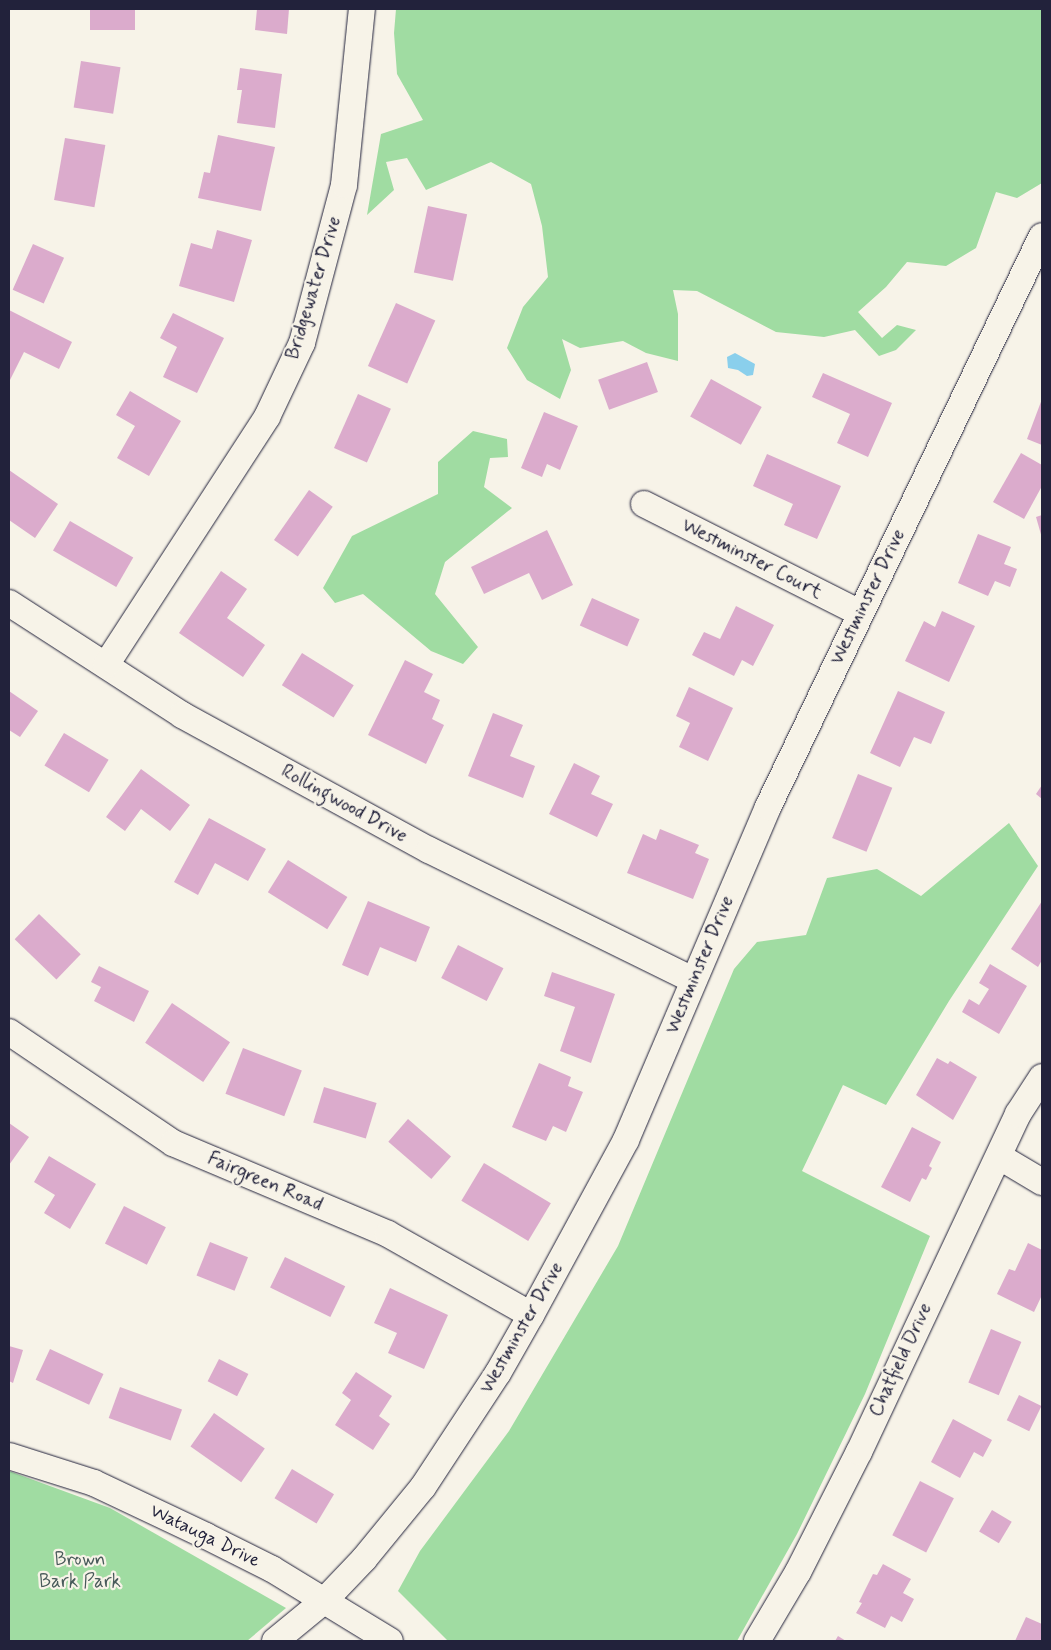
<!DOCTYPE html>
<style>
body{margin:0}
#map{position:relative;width:1051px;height:1650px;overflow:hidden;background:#f7f3e8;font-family:Mynerve,sans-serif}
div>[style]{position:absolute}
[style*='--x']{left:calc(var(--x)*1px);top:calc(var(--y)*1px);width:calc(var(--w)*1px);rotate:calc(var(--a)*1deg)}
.green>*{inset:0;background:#a0dca2}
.water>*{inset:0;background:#8acfec}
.building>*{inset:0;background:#dbabcc;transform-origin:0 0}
.roads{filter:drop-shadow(0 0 1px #22223b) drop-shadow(0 0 1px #22223b)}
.minor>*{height:26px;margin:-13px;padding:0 13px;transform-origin:13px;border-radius:13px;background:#f7f3e8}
span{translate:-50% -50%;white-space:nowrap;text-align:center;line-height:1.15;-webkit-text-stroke:4.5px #f7f3e8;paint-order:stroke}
.street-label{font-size:19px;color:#22223b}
.park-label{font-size:19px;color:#485a5a}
.frame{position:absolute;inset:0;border:10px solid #22223b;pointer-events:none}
</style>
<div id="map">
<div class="green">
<div style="clip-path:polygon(396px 9px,1042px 9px,1042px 183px,1017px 198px,996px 192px,976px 248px,946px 266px,907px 262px,886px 287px,858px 312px,882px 338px,897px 325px,916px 330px,896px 350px,879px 356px,855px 330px,824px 337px,776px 332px,697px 291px,673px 290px,678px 314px,678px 361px,646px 353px,623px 341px,580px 348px,562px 339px,571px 370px,560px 399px,527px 380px,507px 348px,523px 307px,548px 277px,542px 226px,531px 184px,491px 162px,426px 190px,407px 158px,386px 162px,394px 190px,367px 215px,381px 134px,423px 120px,397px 74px,394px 33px)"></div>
<div style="clip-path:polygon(473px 431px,507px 439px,508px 457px,490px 458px,484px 487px,512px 508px,445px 562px,435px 594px,478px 647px,463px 664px,431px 651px,363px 594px,335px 603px,323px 588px,352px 536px,438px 494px,438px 462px)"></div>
<div style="clip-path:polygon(1009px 823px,1038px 866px,949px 1001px,886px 1105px,843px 1085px,802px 1171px,930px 1236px,865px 1394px,797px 1534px,737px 1641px,448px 1641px,398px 1591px,420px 1551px,509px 1431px,618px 1246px,734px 969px,757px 942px,806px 935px,827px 878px,877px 869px,921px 896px)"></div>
<div style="clip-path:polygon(9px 1471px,110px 1508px,286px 1608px,247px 1641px,9px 1641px)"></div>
</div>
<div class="water">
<div style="clip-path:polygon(735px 353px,755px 364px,753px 375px,747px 376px,738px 370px,728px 368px,727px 357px)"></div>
</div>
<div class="building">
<div style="left:90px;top:9px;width:45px;height:21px"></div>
<div style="clip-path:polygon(257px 9px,289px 9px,287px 34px,255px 30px)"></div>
<div style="left:81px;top:61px;width:40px;height:47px;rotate:9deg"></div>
<div style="clip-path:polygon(240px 68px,282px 74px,275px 128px,237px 123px,242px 90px,237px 90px)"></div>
<div style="clip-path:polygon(218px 135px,275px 147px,261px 211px,198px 198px,204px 172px,210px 173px)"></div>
<div style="left:65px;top:138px;width:41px;height:63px;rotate:10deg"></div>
<div style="left:428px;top:206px;width:40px;height:68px;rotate:12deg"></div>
<div style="clip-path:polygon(217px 230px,252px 240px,234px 302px,179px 286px,191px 243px,212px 249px)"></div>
<div style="left:33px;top:244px;width:34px;height:50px;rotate:24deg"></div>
<div style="left:396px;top:303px;width:43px;height:69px;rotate:24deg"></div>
<div style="clip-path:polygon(9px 310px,72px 342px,59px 369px,24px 352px,9px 382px)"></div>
<div style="clip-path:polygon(173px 313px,224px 338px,197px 393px,163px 377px,177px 347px,160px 338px)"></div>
<div style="left:647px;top:362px;width:32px;height:52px;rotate:70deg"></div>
<div style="clip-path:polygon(823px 373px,892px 403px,868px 457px,837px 443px,850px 414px,812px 397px)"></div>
<div style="left:711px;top:379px;width:58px;height:43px;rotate:29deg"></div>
<div style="clip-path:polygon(130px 391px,181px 421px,149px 476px,117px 458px,135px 426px,116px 415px)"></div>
<div style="left:358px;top:394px;width:36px;height:59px;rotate:24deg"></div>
<div style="clip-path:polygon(1042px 399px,1042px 445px,1027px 439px)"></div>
<div style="clip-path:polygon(544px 412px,578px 426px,560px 470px,547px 464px,542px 477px,521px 468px)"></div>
<div style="clip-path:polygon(1021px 453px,1042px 465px,1042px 486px,1024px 519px,993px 502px)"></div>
<div style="clip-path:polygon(767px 454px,841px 486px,817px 539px,784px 525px,793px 504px,753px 486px)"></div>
<div style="clip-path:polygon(9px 470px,58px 504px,35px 538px,9px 520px)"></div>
<div style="left:309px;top:490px;width:29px;height:61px;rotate:35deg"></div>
<div style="clip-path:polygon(1042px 515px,1042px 538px,1036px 517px)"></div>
<div style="left:70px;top:521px;width:73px;height:34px;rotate:30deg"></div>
<div style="clip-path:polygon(547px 530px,573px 585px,542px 600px,529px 573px,484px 594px,471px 567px)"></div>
<div style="clip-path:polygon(978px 534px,1011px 547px,1004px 564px,1017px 569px,1010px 587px,995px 581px,988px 596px,958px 583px)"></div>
<div style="clip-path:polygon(221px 571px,247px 589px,227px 618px,265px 645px,243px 677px,179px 633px)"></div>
<div style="left:592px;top:598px;width:52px;height:30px;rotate:24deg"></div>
<div style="clip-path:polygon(736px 606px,774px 625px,753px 666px,742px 660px,734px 676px,692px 655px,704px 632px,720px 639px)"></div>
<div style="clip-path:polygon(942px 611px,975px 626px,949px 682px,905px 661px,924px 621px,935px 627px)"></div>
<div style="left:302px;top:653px;width:61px;height:38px;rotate:32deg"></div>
<div style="clip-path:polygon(405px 660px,433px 674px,424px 692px,440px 700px,432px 719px,444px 725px,426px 764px,368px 735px)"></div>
<div style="clip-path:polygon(689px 687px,733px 708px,708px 761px,679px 747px,690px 723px,676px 716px)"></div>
<div style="clip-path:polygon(9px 691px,38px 711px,20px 737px,9px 730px)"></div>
<div style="clip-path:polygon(898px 691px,945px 712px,931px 744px,914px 737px,900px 767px,870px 753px)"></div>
<div style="clip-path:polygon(493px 713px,523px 725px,510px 756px,535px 766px,523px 798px,468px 776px)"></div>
<div style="left:64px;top:733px;width:52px;height:38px;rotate:31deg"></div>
<div style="clip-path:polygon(574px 763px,600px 776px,591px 794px,613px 804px,597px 837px,549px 814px)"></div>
<div style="clip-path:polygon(141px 769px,190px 805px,170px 831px,141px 809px,125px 831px,106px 817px)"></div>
<div style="left:858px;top:774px;width:37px;height:69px;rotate:22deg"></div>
<div style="clip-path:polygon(1042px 785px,1042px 799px,1036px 794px)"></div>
<div style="clip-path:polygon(209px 818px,266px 849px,248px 881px,215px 863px,198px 895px,174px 882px)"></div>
<div style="clip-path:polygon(660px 829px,699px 845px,695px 853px,709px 859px,693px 899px,627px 873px,643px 834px,656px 840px)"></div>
<div style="left:288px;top:860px;width:70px;height:38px;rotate:32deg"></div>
<div style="clip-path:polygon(368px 901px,430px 927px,416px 962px,380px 947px,368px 976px,342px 965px)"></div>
<div style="clip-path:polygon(1042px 901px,1042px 960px,1038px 967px,1011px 949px)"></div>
<div style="left:39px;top:914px;width:58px;height:35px;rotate:44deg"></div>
<div style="left:458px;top:945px;width:51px;height:37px;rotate:27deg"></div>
<div style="clip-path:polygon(990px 964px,1027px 986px,999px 1034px,962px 1012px,969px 999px,979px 1005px,989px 989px,979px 983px)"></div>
<div style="clip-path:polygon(99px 966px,149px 991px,134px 1022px,94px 1001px,101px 987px,91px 982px)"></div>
<div style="clip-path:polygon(552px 972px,615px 994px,591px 1063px,560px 1051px,575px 1007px,544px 996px)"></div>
<div style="left:172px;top:1003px;width:70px;height:48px;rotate:34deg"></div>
<div style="left:243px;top:1048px;width:63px;height:49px;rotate:21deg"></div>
<div style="clip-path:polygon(937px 1058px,948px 1064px,950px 1061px,977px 1077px,953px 1120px,916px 1095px)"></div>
<div style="clip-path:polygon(539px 1063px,571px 1077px,568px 1086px,583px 1092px,566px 1132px,553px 1126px,546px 1141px,512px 1127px)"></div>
<div style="left:324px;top:1087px;width:55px;height:37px;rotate:17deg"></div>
<div style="left:408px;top:1119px;width:57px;height:30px;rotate:41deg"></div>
<div style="clip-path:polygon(9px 1123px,29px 1137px,9px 1165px)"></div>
<div style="clip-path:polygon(912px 1127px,941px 1142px,929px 1166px,932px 1168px,926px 1180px,922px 1178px,910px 1202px,881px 1187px)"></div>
<div style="clip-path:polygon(49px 1156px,96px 1184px,70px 1229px,44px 1213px,55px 1195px,34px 1182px)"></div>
<div style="left:484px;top:1163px;width:78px;height:44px;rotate:31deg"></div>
<div style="left:124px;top:1206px;width:47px;height:42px;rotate:27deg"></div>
<div style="left:210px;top:1242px;width:41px;height:36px;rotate:22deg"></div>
<div style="clip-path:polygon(1028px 1243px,1042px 1250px,1042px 1295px,1034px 1312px,997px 1294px,1009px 1269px,1015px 1271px)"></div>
<div style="left:285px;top:1257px;width:67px;height:34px;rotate:26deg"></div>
<div style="clip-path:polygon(390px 1288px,448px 1315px,424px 1369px,388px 1353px,397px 1333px,374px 1323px)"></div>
<div style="left:991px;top:1329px;width:33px;height:58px;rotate:23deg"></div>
<div style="clip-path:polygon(9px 1346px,23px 1350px,13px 1383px,9px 1381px)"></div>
<div style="left:50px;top:1349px;width:59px;height:34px;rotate:25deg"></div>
<div style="left:219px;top:1359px;width:33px;height:25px;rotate:27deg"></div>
<div style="clip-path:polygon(356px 1372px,392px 1396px,379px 1416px,390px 1424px,373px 1450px,335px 1425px,351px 1400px,342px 1393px)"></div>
<div style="left:120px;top:1387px;width:66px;height:33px;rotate:20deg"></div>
<div style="left:1019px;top:1395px;width:25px;height:28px;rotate:26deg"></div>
<div style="left:214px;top:1413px;width:62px;height:41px;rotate:35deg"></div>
<div style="clip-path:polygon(953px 1419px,992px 1440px,983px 1457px,974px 1452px,960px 1478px,931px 1462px)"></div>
<div style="left:292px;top:1469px;width:49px;height:34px;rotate:31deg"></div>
<div style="left:920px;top:1481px;width:38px;height:61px;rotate:27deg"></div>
<div style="left:992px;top:1510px;width:23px;height:25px;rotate:31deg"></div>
<div style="clip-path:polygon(883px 1564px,911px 1579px,903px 1593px,914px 1599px,902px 1622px,891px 1616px,885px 1628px,856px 1613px,862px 1603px,859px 1602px,873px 1574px,877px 1575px)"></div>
<div style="clip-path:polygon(1026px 1617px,1042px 1624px,1042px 1641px,1015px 1641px)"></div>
<div style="clip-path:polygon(838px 1636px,846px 1641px,835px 1641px)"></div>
</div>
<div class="roads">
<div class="minor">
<div style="--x:644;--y:504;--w:242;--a:26.8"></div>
<div style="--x:9;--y:603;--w:206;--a:32.9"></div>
<div style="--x:182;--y:715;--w:281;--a:28.7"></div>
<div style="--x:429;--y:850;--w:294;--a:26.2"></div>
<div style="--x:106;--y:665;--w:296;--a:-57"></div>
<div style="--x:267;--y:417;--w:82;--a:-64.7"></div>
<div style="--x:302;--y:343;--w:163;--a:-75.1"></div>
<div style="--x:344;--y:185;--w:177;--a:-84.2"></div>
<div style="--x:9;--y:1032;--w:198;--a:34.1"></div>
<div style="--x:173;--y:1143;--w:233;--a:22.9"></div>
<div style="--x:388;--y:1234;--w:164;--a:29.5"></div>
<div style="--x:1000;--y:1157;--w:49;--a:30.8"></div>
<div style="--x:9;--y:1456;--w:89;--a:17.6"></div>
<div style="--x:94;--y:1483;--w:124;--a:25.3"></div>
<div style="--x:206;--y:1536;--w:74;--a:26.6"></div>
<div style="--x:272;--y:1569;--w:138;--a:31.4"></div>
<div style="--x:275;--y:1641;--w:65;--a:-39.4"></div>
<div style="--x:325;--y:1600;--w:57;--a:-46.4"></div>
<div style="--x:364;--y:1559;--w:93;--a:-50.7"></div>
<div style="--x:423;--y:1487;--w:136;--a:-56.7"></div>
<div style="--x:498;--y:1373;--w:67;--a:-60.4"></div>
<div style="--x:531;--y:1315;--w:199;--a:-61.5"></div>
<div style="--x:626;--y:1140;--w:362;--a:-66.9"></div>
<div style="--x:768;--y:807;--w:633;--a:-64.37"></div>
<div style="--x:757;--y:1641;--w:80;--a:-59.3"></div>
<div style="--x:798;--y:1572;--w:135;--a:-63.1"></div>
<div style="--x:859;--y:1452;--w:374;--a:-64.8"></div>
<div style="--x:1018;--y:1114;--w:44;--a:-57"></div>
</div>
</div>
<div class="street-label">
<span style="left:314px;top:288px;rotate:-73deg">Bridgewater Drive</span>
<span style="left:752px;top:559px;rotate:27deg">Westminster Court</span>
<span style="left:868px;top:597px;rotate:-64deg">Westminster Drive</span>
<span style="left:344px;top:804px;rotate:29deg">Rollingwood Drive</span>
<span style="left:700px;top:965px;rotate:-67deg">Westminster Drive</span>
<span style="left:265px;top:1182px;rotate:23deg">Fairgreen Road</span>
<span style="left:522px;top:1328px;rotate:-60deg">Westminster Drive</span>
<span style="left:901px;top:1360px;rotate:-65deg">Chatfield Drive</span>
<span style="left:205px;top:1536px;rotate:26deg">Watauga Drive</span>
</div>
<div class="park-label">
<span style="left:80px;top:1571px">Brown<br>Bark Park</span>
</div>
<div class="frame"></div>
</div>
